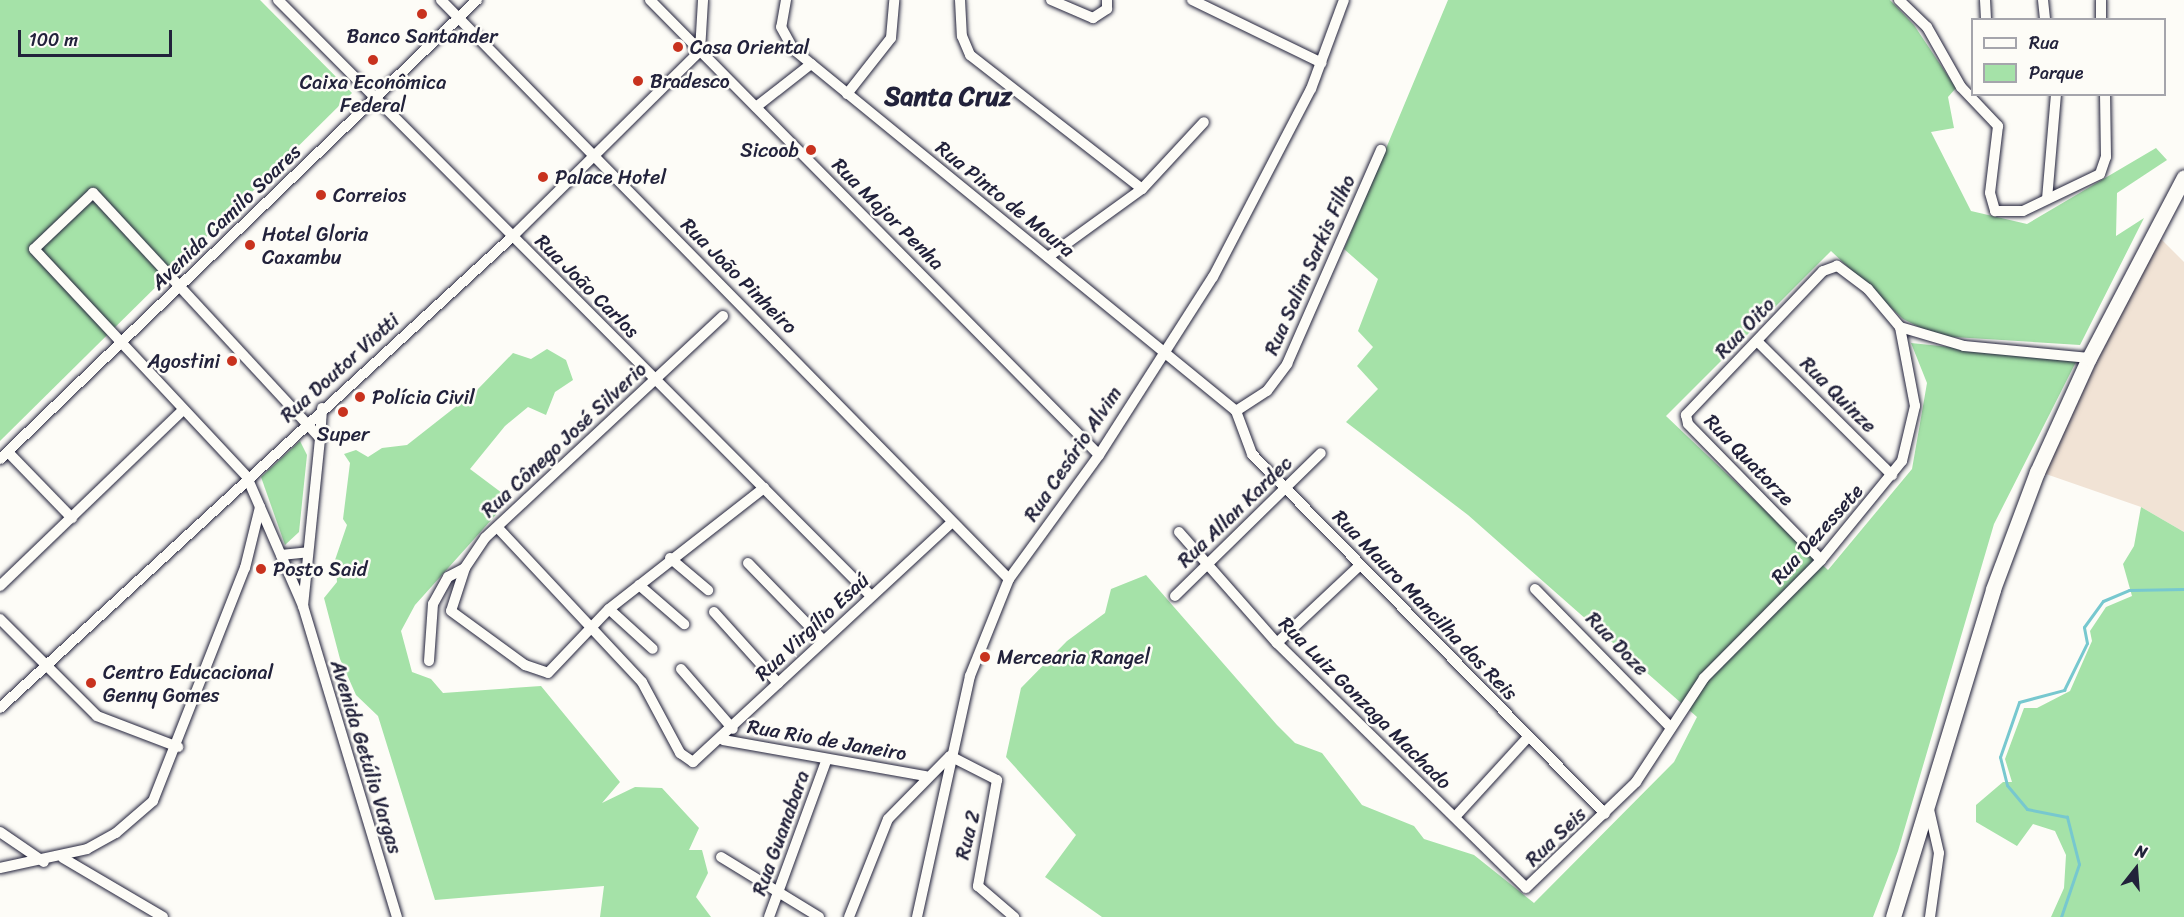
<!DOCTYPE html>
<meta charset="utf-8">
<style>
body{margin:0}
#map{position:relative;width:2184px;height:917px;overflow:hidden;background:#fdfcf7;font-family:Sriracha,sans-serif}
div>[style]{position:absolute}
[style*='--x']{left:calc(var(--x)*1px);top:calc(var(--y)*1px);width:calc(var(--w)*1px);rotate:calc(var(--a)*1deg)}
.built>*{inset:0;background:#f1e3d5}
.green>*{inset:0;background:#a5e2a8}
.stream>*{height:3px;margin:-1.5px;padding:0 1.5px;transform-origin:1.5px;border-radius:1.5px;background:#77c8cf}
.roads{filter:drop-shadow(0 0 2px #22223b) drop-shadow(0 0 2px #22223b)}
.minor>*{height:10px;margin:-5px;padding:0 5px;transform-origin:5px;border-radius:5px;background:#fdfcf7}
.highway>*{height:15px;margin:-7.5px;padding:0 7.5px;transform-origin:7.5px;border-radius:7.5px;background:#fdfcf7}
.dots>*{width:16px;height:16px;translate:-50% -50%;box-sizing:border-box;border:3px solid #fdfcf7;border-radius:50%}
span{translate:-50% -50%;white-space:nowrap;text-align:center;line-height:1.15;-webkit-text-stroke:5px #fdfcf7;paint-order:stroke}
.poi-label{font-size:20px;color:#22223b}
.left{translate:0 -50%;text-align:left}
.right{translate:-100% -50%;text-align:right}
.street-label{font-size:20px;color:#22223b}
.district-label{font-size:26px;color:#22223b;font-weight:700}
.legend{position:absolute;left:1971px;top:18px;width:195px;height:78px;box-sizing:border-box;background:#fdfcf7;border:2px solid #a5a5ac;margin:0;padding:8px 10px;list-style:none;font-size:18px;color:#22223b}
.legend li{display:flex;align-items:center;gap:12px;height:30px}
.legend b{width:30px;border:2px solid #a5a5ac}
.north{position:absolute;left:2106px;top:839px;width:60px;height:60px;-webkit-text-stroke:4px #fdfcf7;paint-order:stroke;rotate:17deg;font-size:16px;font-weight:700;line-height:24px;text-align:center;color:#22223b}
.north::after{content:'';display:block;margin:auto;width:21px;height:27px;background:#22223b;clip-path:polygon(50% 0,100% 100%,50% 72%,0 100%)}
.scale{position:absolute;left:18px;top:30px;width:154px;height:27px;box-sizing:border-box;border:3px solid #22223b;border-top:0;padding-left:8px;font-size:18px;line-height:21px;white-space:nowrap;color:#22223b;-webkit-text-stroke:4px #fdfcf7;paint-order:stroke}
</style>
<div id="map">
<div class="built">
<div style="clip-path:polygon(2158px 236px,2184px 262px,2184px 532px,2141px 507px,2043px 473px)"></div>
</div>
<div class="green">
<div style="clip-path:polygon(0 0,260px 0,352px 93px,0 441px)"></div>
<div style="clip-path:polygon(1448px 0,1890px 0,1914px 25px,1956px 88px,1948px 97px,1954px 128px,1931px 132px,1971px 211px,2027px 224px,2156px 148px,2167px 160px,2117px 193px,2116px 236px,2144px 218px,2080px 345px,1937px 336px,1903px 319px,1831px 251px,1666px 416px,1828px 570px,1912px 469px,1927px 383px,1911px 343px,2077px 360px,1994px 524px,1898px 851px,1873px 917px,1102px 917px,1045px 877px,1076px 835px,1006px 757px,1021px 688px,1067px 641px,1105px 613px,1111px 589px,1146px 575px,1277px 725px,1295px 743px,1322px 753px,1362px 805px,1414px 826px,1424px 839px,1474px 855px,1534px 903px,1674px 762px,1697px 717px,1468px 515px,1346px 422px,1378px 389px,1357px 366px,1373px 347px,1358px 331px,1378px 279px,1344px 249px)"></div>
<div style="clip-path:polygon(547px 349px,566px 360px,573px 380px,555px 392px,546px 415px,528px 407px,505px 426px,470px 469px,510px 499px,415px 605px,401px 631px,412px 672px,431px 679px,443px 693px,541px 686px,620px 782px,602px 803px,635px 787px,662px 788px,699px 828px,689px 850px,702px 850px,708px 873px,696px 897px,711px 917px,600px 917px,604px 886px,435px 900px,378px 716px,356px 695px,340px 659px,324px 598px,337px 582px,335px 560px,347px 525px,343px 519px,350px 463px,344px 454px,356px 450px,368px 457px,382px 448px,407px 445px,477px 390px,513px 353px,531px 359px)"></div>
<div style="clip-path:polygon(300px 441px,307px 455px,299px 532px,285px 545px,261px 477px)"></div>
<div style="clip-path:polygon(2141px 507px,2184px 532px,2184px 917px,2051px 917px,2064px 888px,2066px 855px,2055px 831px,2033px 824px,2017px 846px,1976px 822px,1976px 805px,2003px 782px,2012px 782px,2005px 759px,2024px 708px,2037px 708px,2070px 691px,2092px 641px,2090px 631px,2106px 607px,2132px 596px,2123px 564px,2134px 546px)"></div>
</div>
<div class="stream">
<div style="--x:2061;--y:917;--w:56;--a:-71.2"></div>
<div style="--x:2079;--y:864;--w:49;--a:-104.3"></div>
<div style="--x:2067;--y:817;--w:41;--a:-168.7"></div>
<div style="--x:2027;--y:809;--w:31;--a:-130"></div>
<div style="--x:2007;--y:785;--w:29;--a:-104"></div>
<div style="--x:2000;--y:757;--w:58;--a:-70.9"></div>
<div style="--x:2019;--y:702;--w:47;--a:-14.9"></div>
<div style="--x:2064;--y:690;--w:52;--a:-63.9"></div>
<div style="--x:2087;--y:643;--w:16;--a:-101"></div>
<div style="--x:2084;--y:627;--w:32;--a:-54"></div>
<div style="--x:2103;--y:601;--w:28;--a:-23"></div>
<div style="--x:2129;--y:590;--w:55;--a:-1"></div>
</div>
<div class="roads">
<div class="minor">
<div style="--x:278;--y:0;--w:841;--a:45.14"></div>
<div style="--x:441;--y:0;--w:811;--a:45.55"></div>
<div style="--x:650;--y:0;--w:639;--a:45.38"></div>
<div style="--x:786;--y:0;--w:27;--a:100"></div>
<div style="--x:781;--y:27;--w:25;--a:61"></div>
<div style="--x:793;--y:49;--w:572;--a:39.25"></div>
<div style="--x:960;--y:0;--w:36;--a:87"></div>
<div style="--x:962;--y:36;--w:21;--a:67"></div>
<div style="--x:970;--y:55;--w:218;--a:37.9"></div>
<div style="--x:1051;--y:0;--w:46;--a:23.2"></div>
<div style="--x:1093;--y:18;--w:17;--a:-33"></div>
<div style="--x:1107;--y:9;--w:9;--a:-90"></div>
<div style="--x:1192;--y:0;--w:144;--a:25.9"></div>
<div style="--x:1899;--y:0;--w:39;--a:44"></div>
<div style="--x:1927;--y:27;--w:69;--a:60.5"></div>
<div style="--x:1961;--y:87;--w:54;--a:46.5"></div>
<div style="--x:1998;--y:126;--w:67;--a:96.8"></div>
<div style="--x:1990;--y:193;--w:19;--a:74"></div>
<div style="--x:1995;--y:211;--w:28;--a:0"></div>
<div style="--x:2023;--y:211;--w:85;--a:-25.7"></div>
<div style="--x:2100;--y:174;--w:18;--a:-71"></div>
<div style="--x:2106;--y:157;--w:63;--a:-90.9"></div>
<div style="--x:1985;--y:0;--w:20;--a:87"></div>
<div style="--x:2043;--y:0;--w:20;--a:84"></div>
<div style="--x:2101;--y:0;--w:20;--a:90"></div>
<div style="--x:700;--y:51;--w:51;--a:-86.6"></div>
<div style="--x:847;--y:94;--w:71;--a:-51.8"></div>
<div style="--x:891;--y:38;--w:38;--a:-85"></div>
<div style="--x:756;--y:107;--w:70;--a:-38"></div>
<div style="--x:2047;--y:199;--w:105;--a:-85.1"></div>
<div style="--x:1048;--y:257;--w:116;--a:-35.9"></div>
<div style="--x:1142;--y:189;--w:91;--a:-47.2"></div>
<div style="--x:723;--y:316;--w:325;--a:137"></div>
<div style="--x:485;--y:538;--w:36;--a:124"></div>
<div style="--x:465;--y:568;--w:45;--a:108"></div>
<div style="--x:451;--y:611;--w:92;--a:36.1"></div>
<div style="--x:525;--y:665;--w:24;--a:19"></div>
<div style="--x:548;--y:673;--w:88;--a:-46.4"></div>
<div style="--x:609;--y:609;--w:197;--a:-38"></div>
<div style="--x:1900;--y:327;--w:67;--a:16.5"></div>
<div style="--x:1964;--y:346;--w:126;--a:5.5"></div>
<div style="--x:1758;--y:342;--w:189;--a:44.8"></div>
<div style="--x:1236;--y:411;--w:46;--a:69.6"></div>
<div style="--x:1252;--y:454;--w:504;--a:45.56"></div>
<div style="--x:1236;--y:411;--w:37;--a:-33"></div>
<div style="--x:1267;--y:391;--w:34;--a:-53"></div>
<div style="--x:1287;--y:364;--w:234;--a:-66.3"></div>
<div style="--x:320;--y:438;--w:30;--a:-86"></div>
<div style="--x:8;--y:452;--w:92;--a:45.9"></div>
<div style="--x:0;--y:459;--w:662;--a:-43.9"></div>
<div style="--x:498;--y:528;--w:211;--a:46.9"></div>
<div style="--x:642;--y:682;--w:81;--a:61.8"></div>
<div style="--x:680;--y:753;--w:16;--a:35"></div>
<div style="--x:693;--y:762;--w:352;--a:-42.8"></div>
<div style="--x:1179;--y:532;--w:148;--a:48.6"></div>
<div style="--x:1277;--y:643;--w:349;--a:44.5"></div>
<div style="--x:1526;--y:888;--w:153;--a:-43.9"></div>
<div style="--x:1636;--y:782;--w:124;--a:-56.8"></div>
<div style="--x:1704;--y:678;--w:166;--a:-45.2"></div>
<div style="--x:1821;--y:560;--w:128;--a:-50.7"></div>
<div style="--x:1902;--y:461;--w:57;--a:-76.7"></div>
<div style="--x:1915;--y:406;--w:80;--a:-100.8"></div>
<div style="--x:1900;--y:327;--w:50;--a:-130.1"></div>
<div style="--x:1868;--y:289;--w:39;--a:-143"></div>
<div style="--x:1837;--y:266;--w:15;--a:160"></div>
<div style="--x:1823;--y:271;--w:199;--a:133.6"></div>
<div style="--x:1686;--y:415;--w:9;--a:77"></div>
<div style="--x:1688;--y:424;--w:190;--a:45.6"></div>
<div style="--x:281;--y:555;--w:27;--a:-6"></div>
<div style="--x:670;--y:558;--w:50;--a:40.1"></div>
<div style="--x:748;--y:563;--w:107;--a:45.8"></div>
<div style="--x:639;--y:585;--w:60;--a:40.9"></div>
<div style="--x:0;--y:586;--w:252;--a:-43.9"></div>
<div style="--x:1535;--y:589;--w:194;--a:45.6"></div>
<div style="--x:1175;--y:596;--w:204;--a:-44.4"></div>
<div style="--x:303;--y:606;--w:169;--a:-84.2"></div>
<div style="--x:320;--y:438;--w:334;--a:-132.8"></div>
<div style="--x:93;--y:193;--w:81;--a:136.5"></div>
<div style="--x:34;--y:249;--w:312;--a:46.9"></div>
<div style="--x:247;--y:477;--w:141;--a:66.5"></div>
<div style="--x:303;--y:606;--w:325;--a:73.2"></div>
<div style="--x:609;--y:609;--w:59;--a:42.3"></div>
<div style="--x:714;--y:612;--w:96;--a:48"></div>
<div style="--x:0;--y:619;--w:137;--a:45"></div>
<div style="--x:97;--y:716;--w:87;--a:20.9"></div>
<div style="--x:1277;--y:643;--w:114;--a:-43.2"></div>
<div style="--x:429;--y:661;--w:57;--a:-86"></div>
<div style="--x:433;--y:604;--w:31;--a:-61"></div>
<div style="--x:448;--y:577;--w:19;--a:-28"></div>
<div style="--x:681;--y:669;--w:79;--a:49.1"></div>
<div style="--x:0;--y:708;--w:697;--a:-42.62"></div>
<div style="--x:513;--y:236;--w:263;--a:-44.7"></div>
<div style="--x:723;--y:740;--w:206;--a:10.1"></div>
<div style="--x:1928;--y:805;--w:49;--a:77.1"></div>
<div style="--x:1939;--y:853;--w:65;--a:98"></div>
<div style="--x:1455;--y:817;--w:108;--a:-47.6"></div>
<div style="--x:0;--y:832;--w:53;--a:34.3"></div>
<div style="--x:721;--y:857;--w:115;--a:31.5"></div>
<div style="--x:63;--y:858;--w:116;--a:30.5"></div>
<div style="--x:0;--y:868;--w:89;--a:-12.3"></div>
<div style="--x:87;--y:849;--w:33;--a:-29"></div>
<div style="--x:116;--y:833;--w:49;--a:-40.9"></div>
<div style="--x:153;--y:801;--w:251;--a:-68.5"></div>
<div style="--x:245;--y:568;--w:63;--a:-76.2"></div>
<div style="--x:769;--y:917;--w:166;--a:-69.9"></div>
<div style="--x:849;--y:917;--w:105;--a:-68.3"></div>
<div style="--x:888;--y:819;--w:88;--a:-45.5"></div>
<div style="--x:950;--y:756;--w:53;--a:27.1"></div>
<div style="--x:997;--y:780;--w:108;--a:100.2"></div>
<div style="--x:978;--y:886;--w:48;--a:40.7"></div>
<div style="--x:917;--y:917;--w:247;--a:-77.6"></div>
<div style="--x:970;--y:676;--w:105;--a:-68.1"></div>
<div style="--x:1009;--y:579;--w:153;--a:-54"></div>
<div style="--x:1099;--y:455;--w:211;--a:-57.4"></div>
<div style="--x:1213;--y:277;--w:212;--a:-62.5"></div>
<div style="--x:1311;--y:89;--w:95;--a:-69.7"></div>
</div>
<div class="highway">
<div style="--x:1893;--y:917;--w:343;--a:-73"></div>
<div style="--x:1993;--y:589;--w:125;--a:-69.4"></div>
<div style="--x:2037;--y:472;--w:125;--a:-65.5"></div>
<div style="--x:2089;--y:358;--w:204;--a:-62.3"></div>
</div>
</div>
<div class="dots">
<div style="left:422px;top:14px;background:#c8321e"></div>
<div style="left:678px;top:47px;background:#c8321e"></div>
<div style="left:373px;top:60px;background:#c8321e"></div>
<div style="left:638px;top:81px;background:#c8321e"></div>
<div style="left:811px;top:150px;background:#c8321e"></div>
<div style="left:543px;top:177px;background:#c8321e"></div>
<div style="left:321px;top:195px;background:#c8321e"></div>
<div style="left:250px;top:245px;background:#c8321e"></div>
<div style="left:232px;top:361px;background:#c8321e"></div>
<div style="left:360px;top:397px;background:#c8321e"></div>
<div style="left:343px;top:412px;background:#c8321e"></div>
<div style="left:261px;top:569px;background:#c8321e"></div>
<div style="left:985px;top:657px;background:#c8321e"></div>
<div style="left:91px;top:683px;background:#c8321e"></div>
</div>
<div class="poi-label">
<span style="left:422px;top:36px">Banco Santander</span>
<span class="left" style="left:690px;top:47px">Casa Oriental</span>
<span class="left" style="left:650px;top:81px">Bradesco</span>
<span style="left:373px;top:94px">Caixa Econômica<br>Federal</span>
<span class="right" style="left:799px;top:150px">Sicoob</span>
<span class="left" style="left:555px;top:177px">Palace Hotel</span>
<span class="left" style="left:333px;top:195px">Correios</span>
<span class="left" style="left:262px;top:246px">Hotel Gloria<br>Caxambu</span>
<span class="right" style="left:220px;top:361px">Agostini</span>
<span class="left" style="left:372px;top:397px">Polícia Civil</span>
<span style="left:343px;top:434px">Super</span>
<span class="left" style="left:273px;top:569px">Posto Said</span>
<span class="left" style="left:997px;top:657px">Mercearia Rangel</span>
<span class="left" style="left:103px;top:684px">Centro Educacional<br>Genny Gomes</span>
</div>
<div class="street-label">
<span style="left:1005px;top:199px;rotate:39deg">Rua Pinto de Moura</span>
<span style="left:888px;top:214px;rotate:45deg">Rua Major Penha</span>
<span style="left:226px;top:217px;rotate:-44deg">Avenida Camilo Soares</span>
<span style="left:1310px;top:265px;rotate:-66deg">Rua Salim Sarkis Filho</span>
<span style="left:739px;top:276px;rotate:45deg">Rua João Pinheiro</span>
<span style="left:587px;top:286px;rotate:45deg">Rua João Carlos</span>
<span style="left:1745px;top:328px;rotate:-46deg">Rua Oito</span>
<span style="left:340px;top:368px;rotate:-42deg">Rua Doutor Viotti</span>
<span style="left:1838px;top:395px;rotate:45deg">Rua Quinze</span>
<span style="left:564px;top:440px;rotate:-43deg">Rua Cônego José Silverio</span>
<span style="left:1073px;top:454px;rotate:-56deg">Rua Cesário Alvim</span>
<span style="left:1749px;top:460px;rotate:46deg">Rua Quatorze</span>
<span style="left:1235px;top:512px;rotate:-44deg">Rua Allan Kardec</span>
<span style="left:1817px;top:534px;rotate:-48deg">Rua Dezessete</span>
<span style="left:1425px;top:605px;rotate:46deg">Rua Mauro Mancilha dos Reis</span>
<span style="left:812px;top:627px;rotate:-43deg">Rua Virgílio Esaú</span>
<span style="left:1617px;top:644px;rotate:46deg">Rua Doze</span>
<span style="left:1365px;top:703px;rotate:45deg">Rua Luiz Gonzaga Machado</span>
<span style="left:827px;top:740px;rotate:10deg">Rua Rio de Janeiro</span>
<span style="left:366px;top:757px;rotate:73deg">Avenida Getúlio Vargas</span>
<span style="left:781px;top:833px;rotate:-70deg">Rua Guanabara</span>
<span style="left:968px;top:835px;rotate:-76deg">Rua 2</span>
<span style="left:1556px;top:837px;rotate:-44deg">Rua Seis</span>
</div>
<div class="district-label">
<span style="left:948px;top:97px">Santa Cruz</span>
</div>
<ul class="legend">
<li><b style="height:8px;background:#fdfcf7"></b>Rua</li>
<li><b style="height:16px;background:#a5e2a8"></b>Parque</li>
</ul>
<div class="north">N</div>
<div class="scale">100 m</div>
</div>
